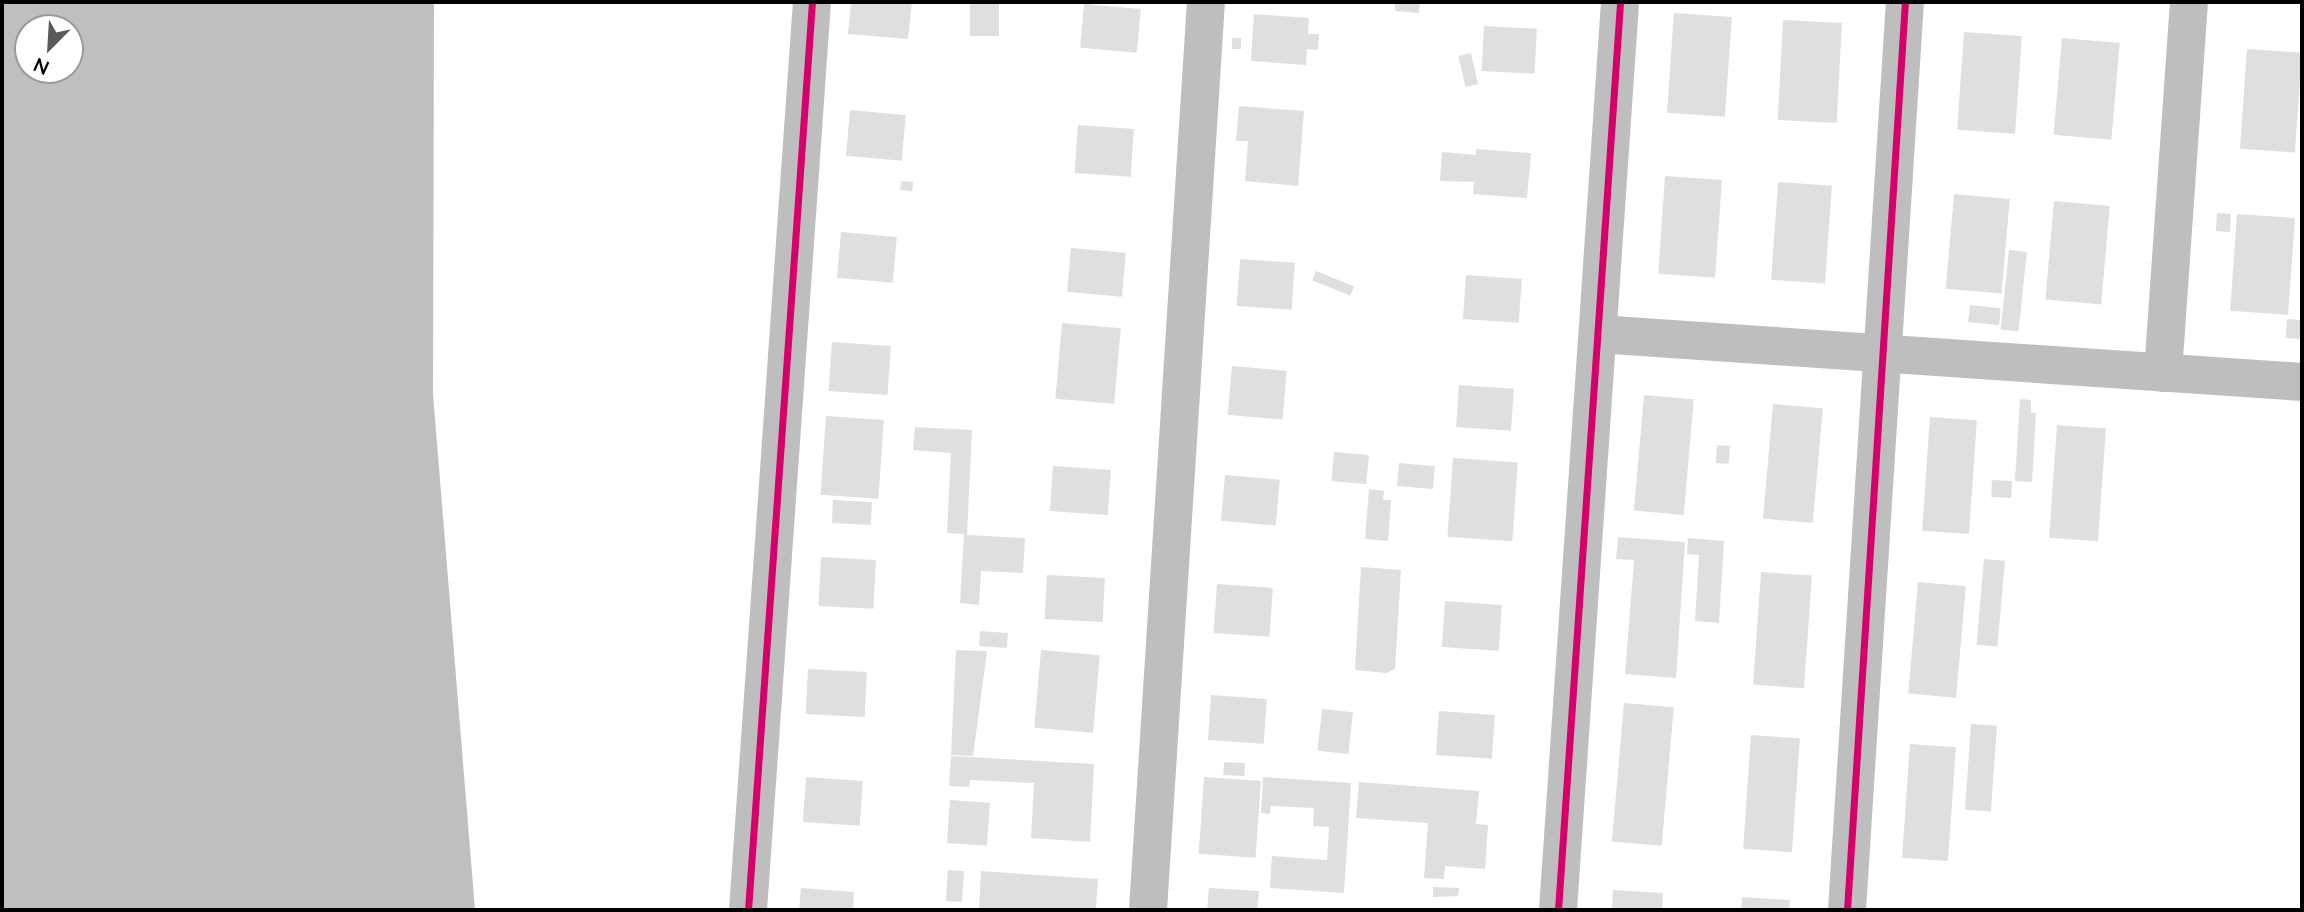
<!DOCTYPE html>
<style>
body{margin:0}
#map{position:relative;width:2304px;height:912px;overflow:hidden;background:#fff;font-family:Lato,sans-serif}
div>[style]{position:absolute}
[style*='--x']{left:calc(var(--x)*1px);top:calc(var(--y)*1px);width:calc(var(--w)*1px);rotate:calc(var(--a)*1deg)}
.water>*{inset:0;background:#bfbfbf}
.building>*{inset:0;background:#dfdfdf;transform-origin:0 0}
.minor>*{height:38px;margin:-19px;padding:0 19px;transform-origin:19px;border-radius:19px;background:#bebebe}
.cycleway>*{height:7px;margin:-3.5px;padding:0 3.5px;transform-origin:3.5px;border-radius:3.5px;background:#d6006c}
span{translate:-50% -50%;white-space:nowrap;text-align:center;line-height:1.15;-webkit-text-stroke:5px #fff;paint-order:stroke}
.frame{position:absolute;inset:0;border:4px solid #000;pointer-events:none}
.north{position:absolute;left:14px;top:14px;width:70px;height:70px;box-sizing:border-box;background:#fff;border:2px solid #999;border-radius:50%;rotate:204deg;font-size:19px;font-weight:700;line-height:28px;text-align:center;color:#000}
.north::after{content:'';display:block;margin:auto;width:24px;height:32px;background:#595959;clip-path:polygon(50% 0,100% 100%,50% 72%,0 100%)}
</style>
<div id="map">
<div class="water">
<div style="clip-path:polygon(evenodd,2px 2px,434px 2px,433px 394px,475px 910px,2px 910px,2px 2px,28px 28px,70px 28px,70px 70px,28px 70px,28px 28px)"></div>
</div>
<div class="building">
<div style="clip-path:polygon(851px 2px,912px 2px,908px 39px,848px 34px)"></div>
<div style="left:970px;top:2px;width:29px;height:34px"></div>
<div style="clip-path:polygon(1395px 2px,1420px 2px,1419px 13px,1395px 11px)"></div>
<div style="left:1084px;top:4px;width:57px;height:44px;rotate:5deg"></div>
<div style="left:1674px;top:13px;width:58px;height:100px;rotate:4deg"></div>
<div style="clip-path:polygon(1254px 14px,1309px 18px,1308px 34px,1319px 34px,1318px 50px,1307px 49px,1306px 65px,1251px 61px)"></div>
<div style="left:1783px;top:20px;width:59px;height:100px;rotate:3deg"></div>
<div style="left:1484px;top:26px;width:53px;height:45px;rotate:3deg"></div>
<div style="left:1964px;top:32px;width:58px;height:98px;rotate:4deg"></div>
<div style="left:1232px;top:38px;width:9px;height:11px"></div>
<div style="left:2062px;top:38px;width:58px;height:97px;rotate:5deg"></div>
<div style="left:2247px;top:49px;width:55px;height:100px;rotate:4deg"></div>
<div style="left:1471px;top:53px;width:32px;height:13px;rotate:77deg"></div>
<div style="clip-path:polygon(1239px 106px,1304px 111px,1298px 186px,1245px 181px,1248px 141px,1236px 141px)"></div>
<div style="left:850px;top:110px;width:56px;height:46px;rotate:5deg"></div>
<div style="left:1078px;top:125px;width:56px;height:48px;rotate:4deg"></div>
<div style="clip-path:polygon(1476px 149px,1531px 153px,1527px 198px,1473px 194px,1474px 182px,1440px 181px,1442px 152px,1476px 155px)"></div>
<div style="left:1665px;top:176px;width:57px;height:98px;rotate:4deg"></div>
<div style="left:901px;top:181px;width:12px;height:9px;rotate:5deg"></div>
<div style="left:1778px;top:182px;width:54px;height:98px;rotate:4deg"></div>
<div style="left:1954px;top:194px;width:56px;height:95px;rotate:5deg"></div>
<div style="left:2054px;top:201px;width:56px;height:99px;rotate:5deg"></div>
<div style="left:2217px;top:213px;width:14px;height:18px;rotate:4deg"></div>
<div style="left:2237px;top:214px;width:58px;height:97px;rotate:4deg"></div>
<div style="left:841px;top:232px;width:56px;height:46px;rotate:5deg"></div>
<div style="left:1071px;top:248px;width:55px;height:44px;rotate:5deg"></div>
<div style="left:2009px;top:250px;width:18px;height:80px;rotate:6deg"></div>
<div style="left:1240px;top:259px;width:55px;height:47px;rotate:4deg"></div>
<div style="left:1316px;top:271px;width:41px;height:10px;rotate:22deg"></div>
<div style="left:1466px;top:275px;width:56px;height:44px;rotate:4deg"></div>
<div style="left:1970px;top:305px;width:31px;height:17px;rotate:6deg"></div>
<div style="left:2287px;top:319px;width:15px;height:19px;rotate:4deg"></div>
<div style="left:1062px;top:323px;width:59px;height:76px;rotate:5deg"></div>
<div style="left:832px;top:342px;width:59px;height:49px;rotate:4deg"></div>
<div style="left:1232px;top:366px;width:55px;height:49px;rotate:5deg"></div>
<div style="left:1459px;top:385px;width:55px;height:42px;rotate:4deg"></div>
<div style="left:1644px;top:395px;width:50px;height:116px;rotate:5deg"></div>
<div style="clip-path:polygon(2020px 399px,2031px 400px,2031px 413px,2036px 413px,2032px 482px,2015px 481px)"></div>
<div style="left:1773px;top:404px;width:50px;height:115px;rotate:5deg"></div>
<div style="left:826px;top:416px;width:58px;height:79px;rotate:4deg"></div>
<div style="left:1930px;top:417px;width:47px;height:114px;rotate:4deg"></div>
<div style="left:2057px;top:425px;width:49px;height:113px;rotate:4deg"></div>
<div style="clip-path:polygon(915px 427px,972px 430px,967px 535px,1025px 538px,1023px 573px,981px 571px,979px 605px,960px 603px,964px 534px,947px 533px,951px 453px,913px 450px)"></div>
<div style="left:1717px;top:445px;width:13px;height:18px;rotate:4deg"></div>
<div style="left:1334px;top:452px;width:35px;height:29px;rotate:5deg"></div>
<div style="left:1453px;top:458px;width:65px;height:79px;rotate:4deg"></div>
<div style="left:1399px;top:463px;width:36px;height:23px;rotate:5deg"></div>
<div style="left:1053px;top:466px;width:58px;height:45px;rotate:4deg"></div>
<div style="left:1225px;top:475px;width:55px;height:46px;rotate:5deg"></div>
<div style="left:1992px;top:480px;width:20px;height:17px;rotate:3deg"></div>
<div style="clip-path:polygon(1369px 489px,1384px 491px,1383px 500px,1391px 500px,1388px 541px,1365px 539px)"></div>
<div style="left:833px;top:500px;width:39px;height:23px;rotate:3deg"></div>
<div style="clip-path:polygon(1618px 537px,1685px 542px,1676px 678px,1625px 674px,1634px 560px,1616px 559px)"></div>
<div style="clip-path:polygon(1688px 538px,1724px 541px,1719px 623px,1695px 621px,1699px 555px,1687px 554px)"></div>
<div style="left:821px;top:557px;width:55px;height:49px;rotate:3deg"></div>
<div style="left:1984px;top:559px;width:21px;height:86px;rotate:5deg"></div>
<div style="clip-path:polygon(1361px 567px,1401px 570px,1395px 669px,1387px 673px,1355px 670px)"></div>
<div style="left:1761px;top:572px;width:51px;height:113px;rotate:4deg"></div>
<div style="left:1047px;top:575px;width:58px;height:44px;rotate:3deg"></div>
<div style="left:1918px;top:582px;width:48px;height:112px;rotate:5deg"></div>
<div style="left:1217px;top:584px;width:56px;height:49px;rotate:4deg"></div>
<div style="left:1445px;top:601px;width:57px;height:46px;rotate:4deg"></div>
<div style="left:980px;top:631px;width:28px;height:15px;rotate:4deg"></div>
<div style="clip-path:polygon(956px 650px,987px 651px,973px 756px,951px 755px)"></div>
<div style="left:1041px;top:650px;width:59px;height:78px;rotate:5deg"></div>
<div style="left:808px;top:669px;width:59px;height:45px;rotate:3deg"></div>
<div style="left:1211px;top:695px;width:56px;height:45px;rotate:4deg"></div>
<div style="left:1624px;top:703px;width:50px;height:139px;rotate:5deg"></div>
<div style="left:1322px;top:709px;width:31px;height:42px;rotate:6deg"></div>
<div style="left:1439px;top:711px;width:56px;height:44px;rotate:4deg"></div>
<div style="left:1971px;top:724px;width:26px;height:86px;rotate:4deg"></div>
<div style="left:1751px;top:735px;width:49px;height:114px;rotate:4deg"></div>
<div style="left:1910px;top:744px;width:46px;height:114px;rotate:4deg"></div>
<div style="clip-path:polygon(951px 756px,1094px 764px,1090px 842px,1031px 838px,1034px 783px,970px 780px,969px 787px,949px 786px)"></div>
<div style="left:1224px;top:762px;width:21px;height:13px;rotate:3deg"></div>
<div style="left:806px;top:777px;width:57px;height:45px;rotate:4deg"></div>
<div style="left:1204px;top:777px;width:57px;height:77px;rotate:4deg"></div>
<div style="clip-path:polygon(1263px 777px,1351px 783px,1344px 893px,1270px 888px,1272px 856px,1327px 860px,1329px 827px,1313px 826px,1314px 808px,1271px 806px,1270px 814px,1261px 813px)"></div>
<div style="clip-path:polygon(1359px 782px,1479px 791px,1476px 824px,1488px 825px,1485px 869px,1445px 866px,1444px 879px,1424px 878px,1428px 823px,1356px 818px)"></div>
<div style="left:950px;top:800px;width:40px;height:43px;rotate:4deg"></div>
<div style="left:948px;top:870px;width:16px;height:31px;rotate:4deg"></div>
<div style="clip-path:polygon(981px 871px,1098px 879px,1096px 910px,979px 910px)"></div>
<div style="clip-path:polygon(1433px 887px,1459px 888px,1458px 896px,1433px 897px)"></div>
<div style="clip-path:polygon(801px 888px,854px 892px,853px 910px,799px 910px)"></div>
<div style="clip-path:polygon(1209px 888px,1259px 891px,1257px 910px,1207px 910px)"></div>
<div style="clip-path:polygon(1613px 890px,1663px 893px,1662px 910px,1612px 910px)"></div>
<div style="clip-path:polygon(1742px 897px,1790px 900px,1789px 910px,1741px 910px)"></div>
</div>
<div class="minor">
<div style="--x:1598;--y:334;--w:706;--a:3.9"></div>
<div style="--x:2163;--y:373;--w:372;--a:-86"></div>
<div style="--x:748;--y:910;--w:910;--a:-85.97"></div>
<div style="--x:1148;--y:910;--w:910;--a:-86.35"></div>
<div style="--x:1558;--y:910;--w:910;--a:-86.09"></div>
<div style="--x:1847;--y:910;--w:910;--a:-86.35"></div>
</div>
<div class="cycleway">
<div style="--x:748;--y:910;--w:910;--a:-85.97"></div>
<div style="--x:1558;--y:910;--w:910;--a:-86.09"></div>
<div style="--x:1847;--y:910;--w:910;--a:-86.35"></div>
</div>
<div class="frame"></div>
<div class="north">N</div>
</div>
